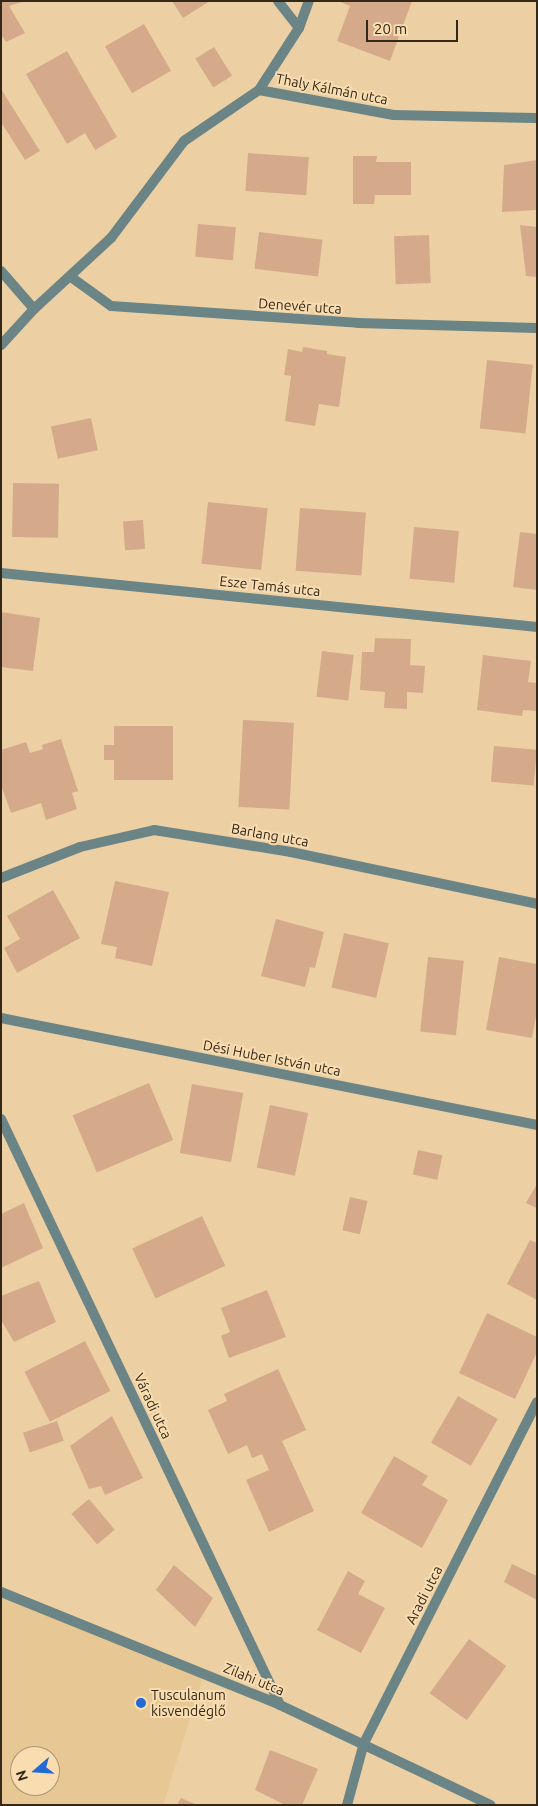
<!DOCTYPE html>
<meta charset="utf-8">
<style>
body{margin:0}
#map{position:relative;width:538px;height:1806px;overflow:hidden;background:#ecd0a4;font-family:Ubuntu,sans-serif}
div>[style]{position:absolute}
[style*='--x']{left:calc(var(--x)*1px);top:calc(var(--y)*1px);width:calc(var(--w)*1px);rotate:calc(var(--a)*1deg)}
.built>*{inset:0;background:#e7c794}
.building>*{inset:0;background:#d4aa8a;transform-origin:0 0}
.service>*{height:10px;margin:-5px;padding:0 5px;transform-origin:5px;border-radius:5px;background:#6b8586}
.minor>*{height:10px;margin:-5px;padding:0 5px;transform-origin:5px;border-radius:5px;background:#6b8586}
.dots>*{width:14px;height:14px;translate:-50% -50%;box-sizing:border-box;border:2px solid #f9ddb1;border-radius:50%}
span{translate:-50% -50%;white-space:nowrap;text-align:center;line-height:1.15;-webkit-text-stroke:4px #f9ddb1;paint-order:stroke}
.street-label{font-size:14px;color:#342918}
.poi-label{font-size:14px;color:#342918}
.left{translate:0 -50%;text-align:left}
.frame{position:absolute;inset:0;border:2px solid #342918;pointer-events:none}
.north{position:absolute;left:10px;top:1746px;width:50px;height:50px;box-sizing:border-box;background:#f9ddb1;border:1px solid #aa9574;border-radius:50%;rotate:251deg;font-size:14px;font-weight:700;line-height:20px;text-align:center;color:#342918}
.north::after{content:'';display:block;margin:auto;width:18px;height:22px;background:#226ad6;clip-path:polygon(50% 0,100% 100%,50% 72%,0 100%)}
.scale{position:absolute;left:366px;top:20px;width:92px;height:22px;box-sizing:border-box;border:2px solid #342918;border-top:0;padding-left:6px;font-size:15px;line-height:18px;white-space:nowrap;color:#342918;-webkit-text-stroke:4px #f9ddb1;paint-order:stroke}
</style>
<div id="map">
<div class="built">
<div style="clip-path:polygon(evenodd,1px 1593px,204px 1674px,163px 1805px,1px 1805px,1px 1593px,20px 1756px,50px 1756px,50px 1786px,20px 1786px,20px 1756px)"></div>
</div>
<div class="building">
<div style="clip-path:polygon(1px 1px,22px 2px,9px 6px,25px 33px,6px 42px,1px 34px)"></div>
<div style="clip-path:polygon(172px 1px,210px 1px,183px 18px)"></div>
<div style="clip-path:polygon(412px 1px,390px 61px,337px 41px,350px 6px,338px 1px)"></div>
<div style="left:144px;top:24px;width:54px;height:45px;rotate:60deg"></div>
<div style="left:214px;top:47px;width:34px;height:22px;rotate:58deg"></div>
<div style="clip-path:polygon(67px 51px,117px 137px,95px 150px,85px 133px,67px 144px,26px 74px)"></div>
<div style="clip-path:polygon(1px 89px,40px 151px,25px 160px,1px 122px)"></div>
<div style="left:248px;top:153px;width:61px;height:38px;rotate:4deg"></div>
<div style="clip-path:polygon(353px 156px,377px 156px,376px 162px,411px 162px,411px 195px,375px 195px,374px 204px,353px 204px)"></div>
<div style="clip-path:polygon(537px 160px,537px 210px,502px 212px,504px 165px)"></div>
<div style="left:198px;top:224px;width:38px;height:33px;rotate:5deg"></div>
<div style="clip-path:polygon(520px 225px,537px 227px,537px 277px,526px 276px)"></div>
<div style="left:259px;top:232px;width:64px;height:37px;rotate:7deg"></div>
<div style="left:429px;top:235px;width:48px;height:35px;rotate:88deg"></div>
<div style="clip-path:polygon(303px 347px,327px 351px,327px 354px,346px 357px,339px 407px,319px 404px,315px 426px,285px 421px,291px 376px,284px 375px,288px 349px,302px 352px)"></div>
<div style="left:487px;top:360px;width:46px;height:69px;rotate:6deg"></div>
<div style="left:91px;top:418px;width:33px;height:41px;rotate:78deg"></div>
<div style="left:13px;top:483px;width:46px;height:54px;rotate:1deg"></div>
<div style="left:208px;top:502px;width:60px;height:62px;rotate:6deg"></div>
<div style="left:300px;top:508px;width:66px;height:63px;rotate:4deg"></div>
<div style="left:143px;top:520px;width:29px;height:20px;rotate:86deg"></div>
<div style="left:414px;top:527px;width:45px;height:52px;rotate:5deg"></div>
<div style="clip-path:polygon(520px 532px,537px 534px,537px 590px,513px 587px)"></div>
<div style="clip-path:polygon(1px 612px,40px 618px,33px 671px,1px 667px)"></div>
<div style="clip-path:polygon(375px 638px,411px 639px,410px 665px,425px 666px,423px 693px,407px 692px,407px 709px,384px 708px,385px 692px,360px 690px,362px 652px,374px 652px)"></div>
<div style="left:322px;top:651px;width:32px;height:46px;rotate:7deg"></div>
<div style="clip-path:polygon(483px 655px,531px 661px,528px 682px,537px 683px,536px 711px,523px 710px,522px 716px,477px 710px)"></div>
<div style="left:243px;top:720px;width:51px;height:87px;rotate:3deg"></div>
<div style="clip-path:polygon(114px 726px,173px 726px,173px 780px,114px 780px,114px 760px,104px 760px,104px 745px,114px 745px)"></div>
<div style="clip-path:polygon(61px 739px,78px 791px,72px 793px,77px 809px,46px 820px,41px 803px,11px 813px,1px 785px,1px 750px,26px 742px,30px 753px,43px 749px,42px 745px)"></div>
<div style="left:494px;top:746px;width:43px;height:36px;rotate:5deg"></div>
<div style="clip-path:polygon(115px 881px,169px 892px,152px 966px,115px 958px,117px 947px,101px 944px)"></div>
<div style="clip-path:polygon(53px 890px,80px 938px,17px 973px,4px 948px,20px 939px,7px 916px)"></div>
<div style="clip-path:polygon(276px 919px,324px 932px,315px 968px,310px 967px,305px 987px,261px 976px)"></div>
<div style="left:344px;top:933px;width:46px;height:56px;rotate:13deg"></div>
<div style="left:428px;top:957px;width:36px;height:75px;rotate:6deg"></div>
<div style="clip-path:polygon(499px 957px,537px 964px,537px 1011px,532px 1038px,486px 1030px)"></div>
<div style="left:149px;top:1083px;width:62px;height:83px;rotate:67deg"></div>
<div style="left:192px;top:1084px;width:52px;height:70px;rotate:10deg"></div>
<div style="left:270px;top:1105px;width:39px;height:64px;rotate:12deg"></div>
<div style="left:418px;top:1150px;width:25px;height:25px;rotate:12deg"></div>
<div style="clip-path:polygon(537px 1184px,537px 1208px,526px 1203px)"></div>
<div style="left:350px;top:1197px;width:18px;height:34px;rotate:13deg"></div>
<div style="clip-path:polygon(24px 1203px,43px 1248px,1px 1268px,1px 1214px)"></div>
<div style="left:202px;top:1216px;width:55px;height:77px;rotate:65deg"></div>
<div style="clip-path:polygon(530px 1240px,537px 1243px,537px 1300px,507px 1284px)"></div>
<div style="clip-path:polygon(39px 1281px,56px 1322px,14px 1342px,1px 1320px,1px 1296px)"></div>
<div style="clip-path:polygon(267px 1290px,286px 1337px,229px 1358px,221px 1336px,230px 1332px,221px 1308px)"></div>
<div style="clip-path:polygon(487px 1313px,537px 1337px,537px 1352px,515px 1399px,459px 1373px)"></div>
<div style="left:85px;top:1341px;width:56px;height:68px;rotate:63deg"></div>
<div style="clip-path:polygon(278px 1369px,306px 1430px,282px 1441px,314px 1511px,269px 1532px,246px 1480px,269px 1470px,262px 1454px,252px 1458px,247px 1445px,228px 1454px,208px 1410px,227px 1401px,224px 1394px)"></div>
<div style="left:458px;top:1396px;width:46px;height:54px;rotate:30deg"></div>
<div style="clip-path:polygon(112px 1416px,143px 1478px,105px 1495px,101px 1486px,89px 1489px,70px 1446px)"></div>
<div style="left:57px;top:1421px;width:21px;height:36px;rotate:71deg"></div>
<div style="clip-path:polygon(394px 1456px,428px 1476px,422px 1485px,448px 1500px,422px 1548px,361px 1513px)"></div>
<div style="left:89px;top:1499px;width:40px;height:23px;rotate:50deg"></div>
<div style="clip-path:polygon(512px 1564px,537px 1576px,537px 1600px,504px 1582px)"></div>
<div style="clip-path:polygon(174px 1565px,213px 1598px,195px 1627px,156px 1590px)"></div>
<div style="clip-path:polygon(348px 1571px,365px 1581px,358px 1594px,385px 1608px,361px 1653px,317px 1630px)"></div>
<div style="left:469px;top:1639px;width:46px;height:67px;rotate:36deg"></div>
<div style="clip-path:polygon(270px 1750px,318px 1769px,302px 1805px,285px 1805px,255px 1790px)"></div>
<div style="clip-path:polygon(181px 1798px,197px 1805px,177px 1805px)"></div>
</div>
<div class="service">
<div style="--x:299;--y:28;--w:29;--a:-70"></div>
</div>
<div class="minor">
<div style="--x:259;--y:90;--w:74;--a:-57.2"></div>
<div style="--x:299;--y:28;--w:34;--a:-128"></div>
<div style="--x:1;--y:271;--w:50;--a:49"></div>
<div style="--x:71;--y:277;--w:49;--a:35.9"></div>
<div style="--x:111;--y:306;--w:248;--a:3.9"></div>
<div style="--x:358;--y:323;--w:179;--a:1.6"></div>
<div style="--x:1;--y:345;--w:49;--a:-47.5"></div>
<div style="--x:34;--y:309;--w:105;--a:-42.7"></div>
<div style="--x:111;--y:238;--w:121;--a:-53"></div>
<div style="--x:184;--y:141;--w:91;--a:-34.2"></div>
<div style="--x:259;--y:90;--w:137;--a:10.5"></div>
<div style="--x:394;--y:115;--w:143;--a:1.2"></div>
<div style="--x:1;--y:573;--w:539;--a:5.75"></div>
<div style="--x:1;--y:878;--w:85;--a:-21.4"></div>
<div style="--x:80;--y:847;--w:76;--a:-12.9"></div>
<div style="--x:154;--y:830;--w:139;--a:9.1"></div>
<div style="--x:291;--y:852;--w:251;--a:11.9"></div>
<div style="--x:1;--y:1018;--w:547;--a:11.29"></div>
<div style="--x:1;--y:1119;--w:649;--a:64.54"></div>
<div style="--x:1;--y:1592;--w:301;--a:22"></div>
<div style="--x:280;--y:1705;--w:233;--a:25.4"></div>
<div style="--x:347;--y:1805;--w:64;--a:-74.7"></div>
<div style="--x:364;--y:1743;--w:382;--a:-63.1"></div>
</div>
<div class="dots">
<div style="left:141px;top:1703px;background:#226ad6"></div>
</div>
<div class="street-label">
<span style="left:332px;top:89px;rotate:11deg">Thaly Kálmán utca</span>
<span style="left:300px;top:306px;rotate:4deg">Denevér utca</span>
<span style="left:270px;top:586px;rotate:6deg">Esze Tamás utca</span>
<span style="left:270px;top:835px;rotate:10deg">Barlang utca</span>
<span style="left:272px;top:1058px;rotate:11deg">Dési Huber István utca</span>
<span style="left:153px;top:1406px;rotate:65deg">Váradi utca</span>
<span style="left:424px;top:1595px;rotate:-63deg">Aradi utca</span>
<span style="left:254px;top:1679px;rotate:22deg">Zilahi utca</span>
</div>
<div class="poi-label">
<span class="left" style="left:151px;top:1703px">Tusculanum<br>kisvendéglő</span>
</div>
<div class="frame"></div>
<div class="north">N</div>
<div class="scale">20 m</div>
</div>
